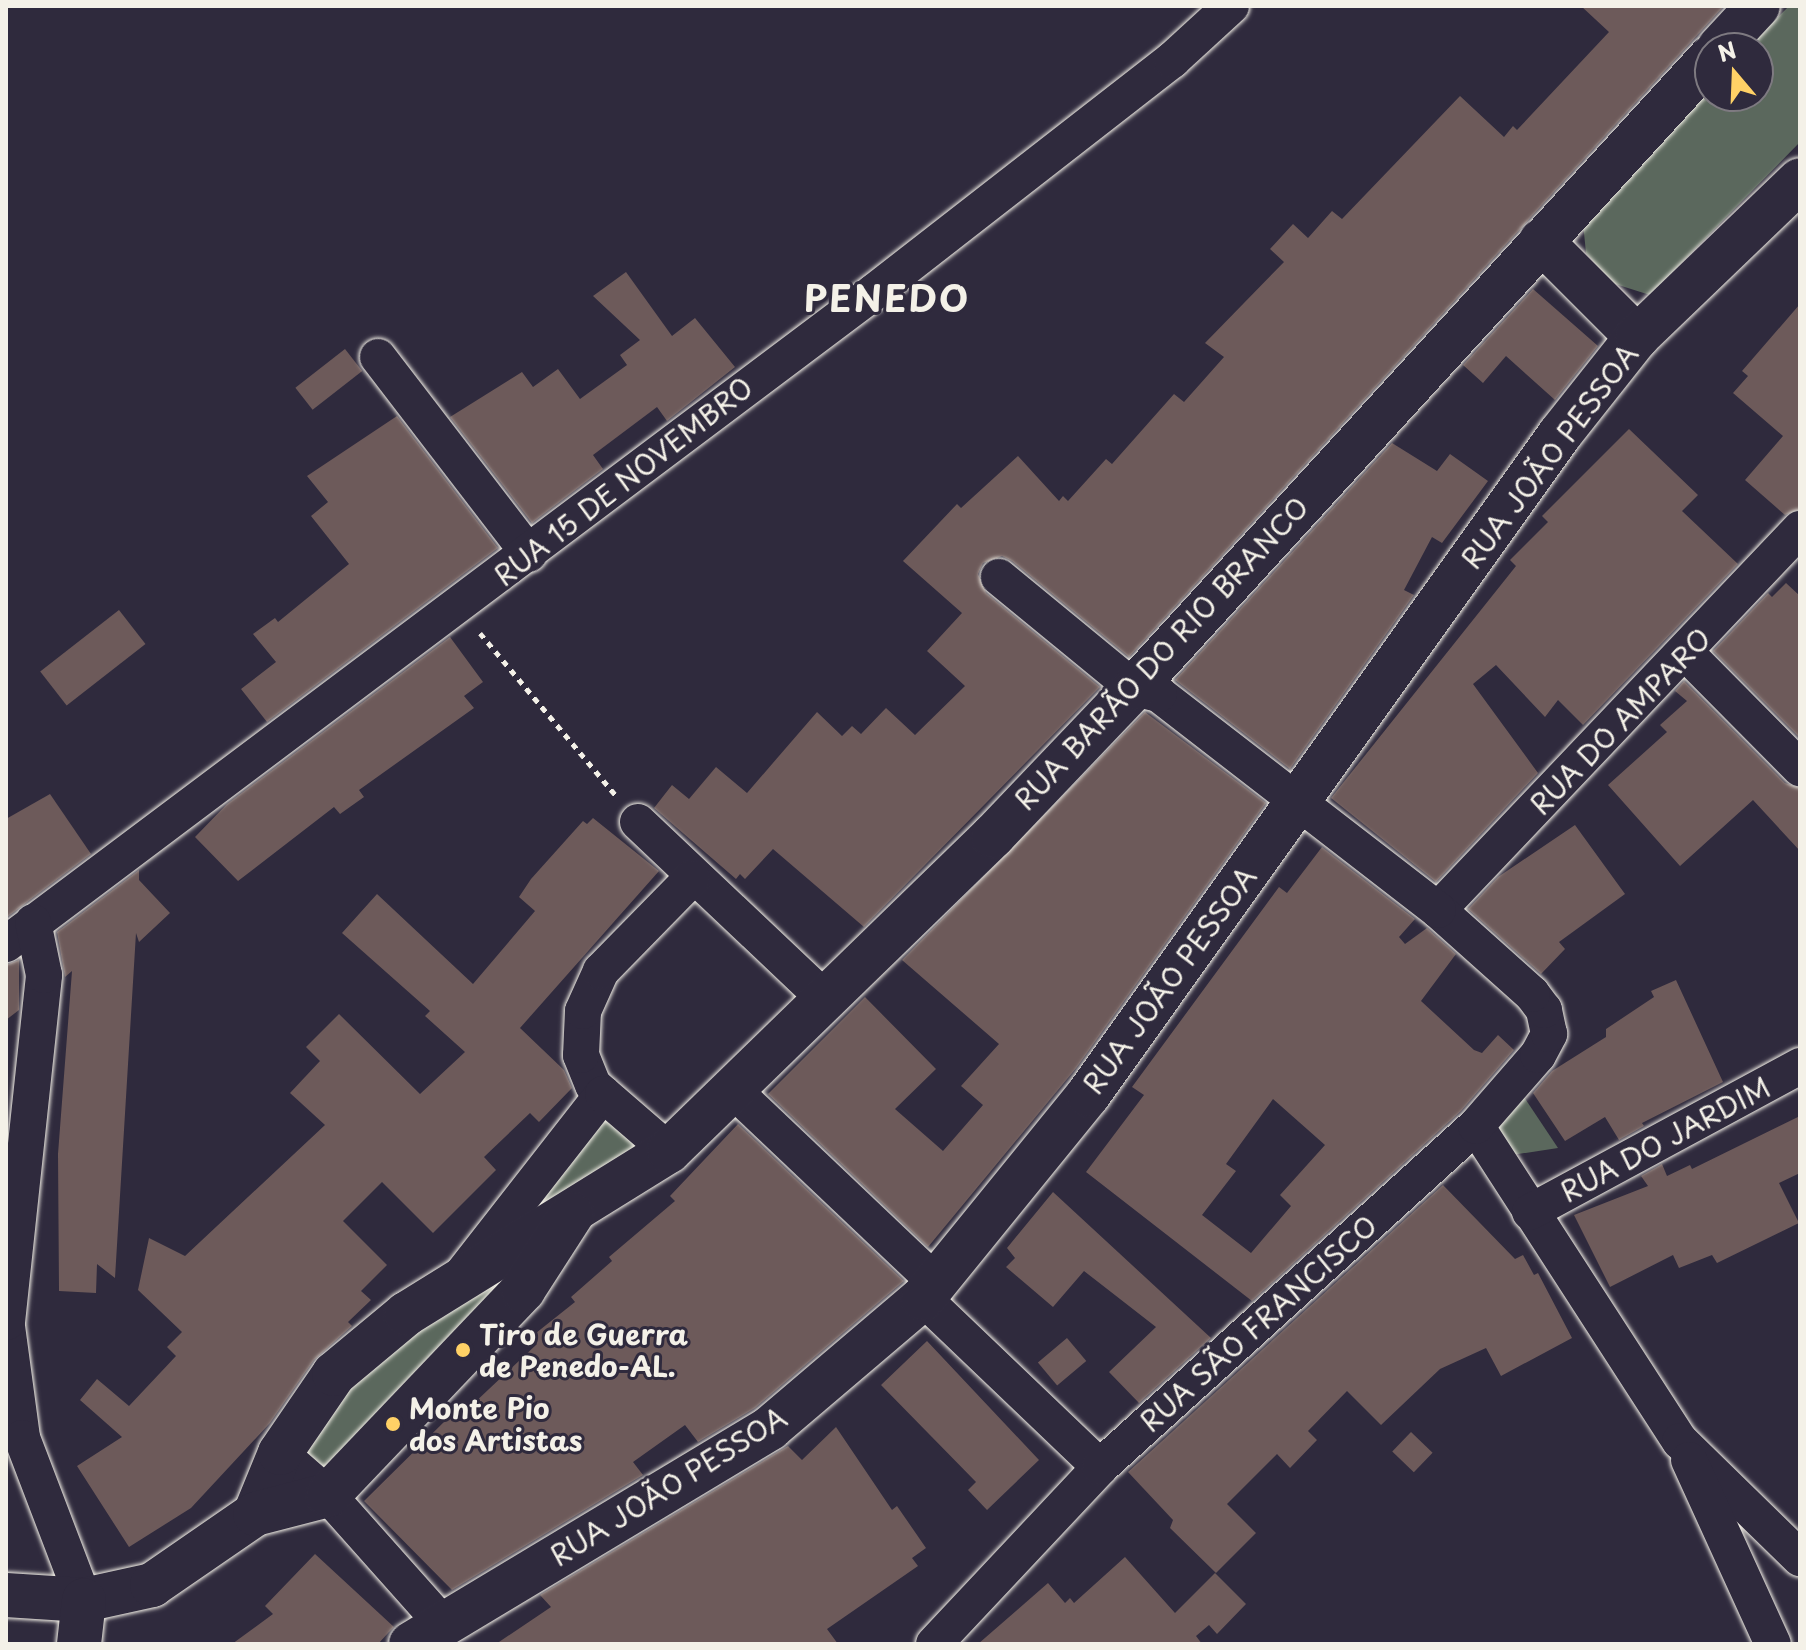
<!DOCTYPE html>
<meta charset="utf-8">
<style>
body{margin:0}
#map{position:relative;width:1806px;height:1650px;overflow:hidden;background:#2f2a3d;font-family:"Playpen Sans",sans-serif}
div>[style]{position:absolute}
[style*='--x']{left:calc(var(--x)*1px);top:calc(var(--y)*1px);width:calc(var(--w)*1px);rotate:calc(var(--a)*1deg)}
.green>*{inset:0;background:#5b685d}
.building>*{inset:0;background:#6d5a5a;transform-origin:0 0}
.path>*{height:5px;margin-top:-2.5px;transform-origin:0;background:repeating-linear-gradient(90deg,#f4f1e8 0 6px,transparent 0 12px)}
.roads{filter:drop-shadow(0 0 2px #f4f1e8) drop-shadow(0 0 2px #f4f1e8)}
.minor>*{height:36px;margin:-18px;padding:0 18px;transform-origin:18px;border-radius:18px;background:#2f2a3d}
.major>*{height:44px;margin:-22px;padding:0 22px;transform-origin:22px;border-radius:22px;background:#2f2a3d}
.dots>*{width:22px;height:22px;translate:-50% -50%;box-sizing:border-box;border:4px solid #2f2a3d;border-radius:50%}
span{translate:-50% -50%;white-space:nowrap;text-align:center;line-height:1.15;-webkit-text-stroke:6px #2f2a3d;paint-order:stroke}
.street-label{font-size:28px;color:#f4f1e8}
.poi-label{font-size:28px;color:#f4f1e8;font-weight:700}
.left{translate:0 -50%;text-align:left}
.district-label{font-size:36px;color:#f4f1e8;font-weight:700;letter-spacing:2px}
.frame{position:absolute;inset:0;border:8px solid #f4f1e8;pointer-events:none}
.north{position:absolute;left:1694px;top:32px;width:80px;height:80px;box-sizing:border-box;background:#2f2a3d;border:2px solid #7e7a81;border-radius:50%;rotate:341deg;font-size:22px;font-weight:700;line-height:32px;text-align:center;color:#f4f1e8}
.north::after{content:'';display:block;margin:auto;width:28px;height:36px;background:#ffd166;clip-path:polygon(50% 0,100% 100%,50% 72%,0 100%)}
</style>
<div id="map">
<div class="green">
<div style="clip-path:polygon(1789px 6px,1800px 6px,1800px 142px,1650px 295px,1612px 283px,1586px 253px,1582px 213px,1710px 85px,1710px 96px,1758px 96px,1758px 48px,1747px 48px)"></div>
<div style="clip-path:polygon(1522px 1094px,1558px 1148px,1505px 1156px,1495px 1115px)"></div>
<div style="clip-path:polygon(600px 1105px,642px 1148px,515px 1236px)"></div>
<div style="clip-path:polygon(532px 1259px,311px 1481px,293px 1454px,351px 1373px)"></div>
</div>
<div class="building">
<div style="clip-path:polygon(1581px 6px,1724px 6px,1129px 657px,1012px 561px,1002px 556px,983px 563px,978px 574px,986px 593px,1100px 687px,864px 927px,773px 849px,745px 879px,740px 874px,736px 879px,654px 808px,672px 785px,689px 799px,716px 767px,747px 793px,817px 712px,842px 736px,852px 726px,861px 734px,886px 708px,915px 735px,965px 686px,927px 651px,962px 613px,903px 561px,957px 504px,961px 508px,1018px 456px,1059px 501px,1063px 496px,1068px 501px,1106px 459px,1112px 464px,1174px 394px,1184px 402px,1224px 357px,1205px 343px,1284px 262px,1270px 249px,1293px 224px,1308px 238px,1332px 211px,1342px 219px,1460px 96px,1504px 137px,1513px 126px,1517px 130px,1609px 32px)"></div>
<div style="clip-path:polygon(626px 272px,672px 336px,695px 318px,735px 367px,667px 421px,657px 407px,593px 455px,603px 469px,532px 523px,450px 417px,522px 372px,533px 387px,558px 369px,580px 399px,627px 365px,620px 355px,640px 340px,593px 296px)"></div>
<div style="clip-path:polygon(1533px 289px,1598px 346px,1555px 400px,1506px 356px,1483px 383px,1463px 365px)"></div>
<div style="clip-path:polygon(1800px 304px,1800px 509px,1785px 515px,1745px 480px,1783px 436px,1733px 393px,1748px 376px,1742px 371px)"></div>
<div style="left:345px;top:349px;width:28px;height:63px;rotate:52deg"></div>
<div style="clip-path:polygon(397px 416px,498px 548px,267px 722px,241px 689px,276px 662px,253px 634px,275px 618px,278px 622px,349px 564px,311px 516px,328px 502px,307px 476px)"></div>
<div style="clip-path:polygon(1629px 429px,1698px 495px,1682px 511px,1738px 564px,1583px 725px,1558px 700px,1545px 717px,1496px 665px,1473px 684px,1538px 773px,1436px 882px,1331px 798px,1516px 566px,1510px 560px,1548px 522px,1542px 516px)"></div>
<div style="clip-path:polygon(1392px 443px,1437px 471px,1450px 454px,1488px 481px,1442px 543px,1432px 537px,1404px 590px,1414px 595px,1290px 769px,1175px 680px)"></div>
<div style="clip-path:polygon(1786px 583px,1800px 596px,1800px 738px,1713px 651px,1768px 593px,1772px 597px)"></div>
<div style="left:119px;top:610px;width:43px;height:100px;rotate:52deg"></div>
<div style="clip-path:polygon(450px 637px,483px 682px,464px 696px,474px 708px,359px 790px,364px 797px,340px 814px,334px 807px,238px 881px,195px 837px,227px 804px)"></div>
<div style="clip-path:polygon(1684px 681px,1785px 783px,1800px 788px,1800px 851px,1753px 800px,1680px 866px,1608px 785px,1667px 732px,1660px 725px,1687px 701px,1675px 691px)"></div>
<div style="clip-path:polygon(1145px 712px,1266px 803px,1077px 1067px,928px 1247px,768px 1094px,865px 997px,936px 1069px,895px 1109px,943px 1151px,983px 1105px,961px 1086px,999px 1044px,902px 960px)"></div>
<div style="clip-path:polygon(50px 794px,91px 854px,6px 918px,6px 819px)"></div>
<div style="clip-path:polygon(593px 818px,659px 871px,520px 1028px,564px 1070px,572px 1088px,539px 1122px,530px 1113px,484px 1157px,496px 1170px,433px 1233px,382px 1182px,343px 1221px,387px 1265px,361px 1291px,371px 1300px,348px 1322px,352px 1326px,314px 1360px,270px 1423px,191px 1508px,129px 1547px,77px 1466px,122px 1437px,80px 1400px,97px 1379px,129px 1406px,176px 1356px,167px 1347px,182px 1332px,138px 1290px,149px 1238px,185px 1256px,325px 1125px,290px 1093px,320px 1061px,306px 1047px,339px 1014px,420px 1094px,465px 1052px,425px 1016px,430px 1011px,342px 933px,377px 894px,473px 984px,535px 911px,519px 897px,531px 879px,583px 821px,587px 824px)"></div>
<div style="clip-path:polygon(1575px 825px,1625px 894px,1559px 942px,1565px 949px,1541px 974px,1468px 909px,1498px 877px)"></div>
<div style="clip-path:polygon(evenodd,1322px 847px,1415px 919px,1399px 937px,1405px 944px,1427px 928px,1456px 954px,1421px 1001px,1474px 1050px,1482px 1053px,1498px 1035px,1514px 1050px,1461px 1111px,1252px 1301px,1086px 1172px,1144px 1095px,1132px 1087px,1279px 887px,1287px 893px,1322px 847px,1273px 1099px,1325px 1145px,1280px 1195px,1291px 1206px,1251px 1253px,1202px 1215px,1236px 1171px,1226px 1164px,1273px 1099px)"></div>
<div style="clip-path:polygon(139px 870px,139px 880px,170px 913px,139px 942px,136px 933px,115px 1278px,97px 1264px,96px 1293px,59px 1291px,58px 1154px,72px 971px,65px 977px,57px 932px)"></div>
<div style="clip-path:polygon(19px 960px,19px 1010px,6px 1020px,6px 965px)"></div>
<div style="clip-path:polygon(1676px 980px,1723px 1082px,1642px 1123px,1644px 1126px,1619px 1140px,1605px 1117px,1565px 1141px,1533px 1093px,1552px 1071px,1606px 1037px,1606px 1029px,1654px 997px,1651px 991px)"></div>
<div style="clip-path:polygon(1800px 1116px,1800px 1173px,1779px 1183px,1799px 1223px,1717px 1263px,1712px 1255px,1679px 1268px,1673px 1255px,1610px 1287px,1574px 1215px,1648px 1186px,1641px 1176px,1662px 1164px,1667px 1176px,1690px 1165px,1692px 1169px)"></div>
<div style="clip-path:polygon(738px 1124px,904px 1281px,755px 1408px,698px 1442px,685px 1425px,633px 1462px,643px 1475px,452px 1590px,364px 1501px,450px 1416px,455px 1421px,537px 1344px,531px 1337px,575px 1302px,571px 1297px,612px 1261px,609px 1257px,675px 1201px,670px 1196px)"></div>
<div style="clip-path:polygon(1443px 1185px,1515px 1259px,1523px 1255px,1534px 1275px,1538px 1273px,1572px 1338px,1501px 1376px,1486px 1348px,1440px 1369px,1381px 1425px,1347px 1391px,1308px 1431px,1317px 1440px,1290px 1468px,1277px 1454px,1227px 1504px,1256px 1533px,1216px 1573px,1170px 1528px,1173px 1520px,1128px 1472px)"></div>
<div style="clip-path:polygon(1053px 1192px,1211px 1338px,1139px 1403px,1109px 1372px,1156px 1327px,1084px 1271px,1053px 1307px,1006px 1267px,1015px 1258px,1007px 1248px)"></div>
<div style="left:1067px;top:1338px;width:30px;height:38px;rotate:50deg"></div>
<div style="clip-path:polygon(927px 1341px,1039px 1460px,987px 1510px,968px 1490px,976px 1482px,881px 1385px)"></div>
<div style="clip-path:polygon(836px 1427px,892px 1510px,897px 1506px,926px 1548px,912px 1558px,918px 1566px,827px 1629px,838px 1644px,496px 1644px,551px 1607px,540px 1595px,788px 1446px,802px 1460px)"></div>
<div style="left:1411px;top:1432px;width:30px;height:27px;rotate:44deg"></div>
<div style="clip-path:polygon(315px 1554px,394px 1627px,389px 1632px,378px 1644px,232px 1644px,273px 1614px,265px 1606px)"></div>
<div style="clip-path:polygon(1125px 1557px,1175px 1613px,1215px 1573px,1246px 1604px,1217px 1634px,1209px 1625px,1196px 1636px,1202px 1644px,978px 1644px,1048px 1583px,1065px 1603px,1070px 1598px,1074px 1603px)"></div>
</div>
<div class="path">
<div style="--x:480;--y:633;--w:214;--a:50.1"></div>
</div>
<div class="roads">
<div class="minor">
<div style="--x:378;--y:357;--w:248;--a:52.5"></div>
<div style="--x:1687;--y:654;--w:161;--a:45.3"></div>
<div style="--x:638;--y:822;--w:253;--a:43.4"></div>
<div style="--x:1438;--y:910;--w:526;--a:-46.46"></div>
<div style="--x:6;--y:944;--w:1086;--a:-36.91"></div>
<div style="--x:874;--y:292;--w:378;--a:-37.9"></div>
<div style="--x:1172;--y:60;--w:80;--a:-42.5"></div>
<div style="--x:732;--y:1089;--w:277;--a:43.5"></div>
<div style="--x:603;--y:1094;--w:13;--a:-138"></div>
<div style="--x:593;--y:1085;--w:32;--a:-112"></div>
<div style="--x:581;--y:1055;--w:44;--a:-87.4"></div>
<div style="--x:583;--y:1011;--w:44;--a:-65.8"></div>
<div style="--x:601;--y:971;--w:130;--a:-45.6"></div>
<div style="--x:1476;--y:1126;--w:375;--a:57.1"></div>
<div style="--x:1680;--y:1441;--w:168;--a:44.3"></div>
<div style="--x:1530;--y:1212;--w:307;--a:-28.4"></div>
<div style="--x:463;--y:1273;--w:227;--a:-52"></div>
<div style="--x:603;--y:1094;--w:87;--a:40.8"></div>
<div style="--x:923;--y:1298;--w:245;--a:43.7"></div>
<div style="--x:6;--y:1319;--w:120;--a:82.3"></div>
<div style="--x:22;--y:1438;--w:173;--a:69.1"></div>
<div style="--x:7;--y:1322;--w:349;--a:-83.9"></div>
<div style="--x:44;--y:975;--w:54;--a:-101.7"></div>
<div style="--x:280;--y:1453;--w:64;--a:41.2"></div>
<div style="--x:328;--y:1495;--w:171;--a:48.3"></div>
<div style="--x:1689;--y:1460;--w:202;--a:65.5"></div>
<div style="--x:934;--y:1644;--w:243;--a:-46.8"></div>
<div style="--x:1100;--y:1467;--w:508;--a:-42.21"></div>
<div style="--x:1476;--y:1126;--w:94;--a:-48.9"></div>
<div style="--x:1538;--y:1055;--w:24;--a:-62"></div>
<div style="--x:1549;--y:1034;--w:25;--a:-102"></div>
<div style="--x:1544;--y:1010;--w:20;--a:-127"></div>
<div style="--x:1532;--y:994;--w:126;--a:-138.2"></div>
<div style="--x:1438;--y:910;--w:353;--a:-142.3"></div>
<div style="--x:1159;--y:694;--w:26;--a:-167"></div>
<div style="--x:1134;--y:688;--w:175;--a:-140.6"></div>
</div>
<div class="major">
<div style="--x:1719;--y:48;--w:57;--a:-47.1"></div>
<div style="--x:1541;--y:241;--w:136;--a:45"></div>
<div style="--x:255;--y:1514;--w:66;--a:-67.7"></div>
<div style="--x:280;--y:1453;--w:96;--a:-55.6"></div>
<div style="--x:334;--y:1374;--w:94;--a:-39.8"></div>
<div style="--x:406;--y:1314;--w:309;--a:-31.8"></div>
<div style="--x:669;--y:1151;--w:452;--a:-44.2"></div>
<div style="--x:993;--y:836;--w:204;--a:-46.4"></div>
<div style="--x:1134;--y:688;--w:854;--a:-47.56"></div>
<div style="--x:6;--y:1595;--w:78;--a:3.7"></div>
<div style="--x:84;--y:1600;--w:70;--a:-12.4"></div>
<div style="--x:152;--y:1585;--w:125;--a:-34.6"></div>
<div style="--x:255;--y:1514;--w:75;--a:-14.6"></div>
<div style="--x:328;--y:1495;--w:283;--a:-46.4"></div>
<div style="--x:523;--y:1290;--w:90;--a:-57.2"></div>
<div style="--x:79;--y:1644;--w:44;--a:-83.5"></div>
<div style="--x:411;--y:1644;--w:419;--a:-31"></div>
<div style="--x:770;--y:1428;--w:201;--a:-40.4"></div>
<div style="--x:923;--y:1298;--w:262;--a:-50.9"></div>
<div style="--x:1088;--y:1095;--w:812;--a:-54.47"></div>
<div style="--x:1560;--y:434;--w:124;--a:-51.6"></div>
<div style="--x:1637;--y:337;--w:226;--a:-43.9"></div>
</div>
</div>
<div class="dots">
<div style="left:463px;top:1350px;background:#ffd166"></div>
<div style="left:393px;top:1424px;background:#ffd166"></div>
</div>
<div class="street-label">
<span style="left:1549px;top:456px;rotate:-53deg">RUA JOÃO PESSOA</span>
<span style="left:623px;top:481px;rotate:-38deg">RUA 15 DE NOVEMBRO</span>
<span style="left:1161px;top:653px;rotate:-47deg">RUA BARÃO DO RIO BRANCO</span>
<span style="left:1620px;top:721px;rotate:-46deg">RUA DO AMPARO</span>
<span style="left:1169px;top:980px;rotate:-54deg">RUA JOÃO PESSOA</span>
<span style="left:1665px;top:1139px;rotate:-28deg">RUA DO JARDIM</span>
<span style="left:1258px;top:1323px;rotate:-42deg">RUA SÃO FRANCISCO</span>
<span style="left:668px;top:1486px;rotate:-32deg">RUA JOÃO PESSOA</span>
</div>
<div class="poi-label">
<span class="left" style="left:479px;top:1350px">Tiro de Guerra<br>de Penedo-AL.</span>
<span class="left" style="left:409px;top:1424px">Monte Pio<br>dos Artistas</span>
</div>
<div class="district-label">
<span style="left:887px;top:298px">PENEDO</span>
</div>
<div class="frame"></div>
<div class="north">N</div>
</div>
